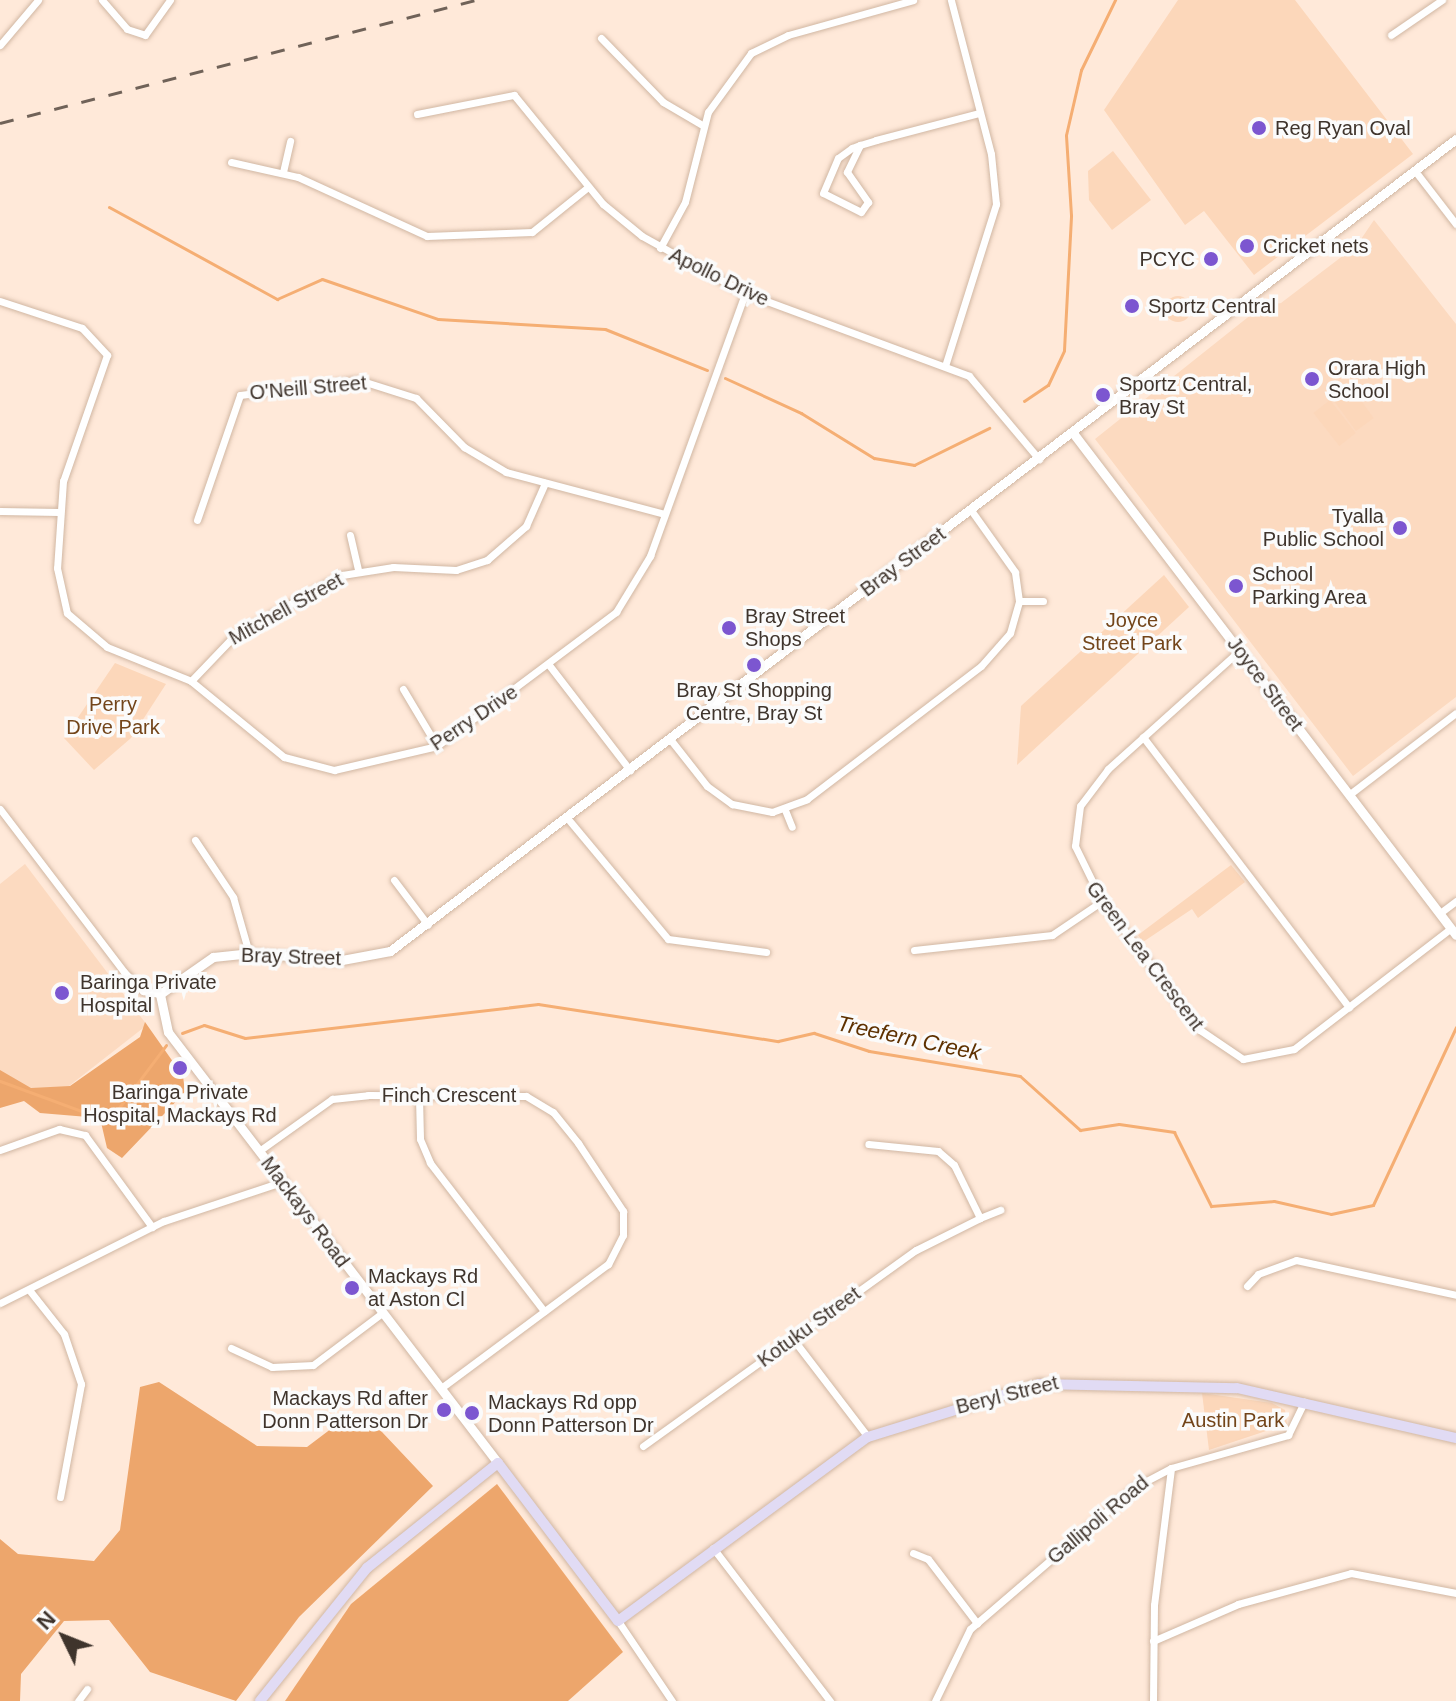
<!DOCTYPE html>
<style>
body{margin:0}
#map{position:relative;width:1456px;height:1701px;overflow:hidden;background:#ffe9d9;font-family:Arial,sans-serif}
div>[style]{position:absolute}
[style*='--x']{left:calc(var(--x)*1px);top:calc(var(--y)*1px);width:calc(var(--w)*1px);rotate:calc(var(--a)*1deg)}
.built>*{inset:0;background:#fcdac0}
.green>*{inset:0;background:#fcd7ba;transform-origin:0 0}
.round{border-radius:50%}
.forest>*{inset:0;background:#eda66c}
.stream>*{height:3px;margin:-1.5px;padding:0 1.5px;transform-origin:1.5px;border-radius:1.5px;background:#f5ae73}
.roads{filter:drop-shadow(0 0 2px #d1b7a3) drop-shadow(0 0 2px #d1b7a3)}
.minor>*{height:7px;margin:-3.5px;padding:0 3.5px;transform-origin:3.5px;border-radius:3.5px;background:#fff}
.tertiary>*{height:9px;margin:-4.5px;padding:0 4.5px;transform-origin:4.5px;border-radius:4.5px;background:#fff}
.secondary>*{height:10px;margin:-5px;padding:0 5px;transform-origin:5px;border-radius:5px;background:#e1dbf4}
.rail>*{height:3px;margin-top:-1.5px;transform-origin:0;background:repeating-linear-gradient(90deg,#706258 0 14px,transparent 0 28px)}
.dots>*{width:22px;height:22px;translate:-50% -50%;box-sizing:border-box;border:4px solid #fbfbfb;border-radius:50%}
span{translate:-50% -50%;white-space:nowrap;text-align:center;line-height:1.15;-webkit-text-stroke:7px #fbfbfb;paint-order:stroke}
.poi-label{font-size:20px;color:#3f342c}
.left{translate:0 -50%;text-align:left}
.right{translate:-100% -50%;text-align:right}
.street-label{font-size:20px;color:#3f342c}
.park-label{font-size:20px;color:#73451a}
.water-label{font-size:22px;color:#5e3100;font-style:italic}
.north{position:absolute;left:24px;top:1597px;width:80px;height:80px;-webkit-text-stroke:6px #fbfbfb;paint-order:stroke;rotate:313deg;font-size:22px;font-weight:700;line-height:32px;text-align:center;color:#3f342c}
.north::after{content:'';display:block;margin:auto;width:28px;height:36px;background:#3f342c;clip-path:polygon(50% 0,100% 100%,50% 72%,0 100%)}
</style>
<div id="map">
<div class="built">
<div style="clip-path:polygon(1374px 220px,1456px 324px,1456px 697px,1353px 776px,1095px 439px,1262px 306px,1281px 303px,1357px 245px)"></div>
<div style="clip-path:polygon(25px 864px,147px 1025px,46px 1104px,0 1081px,0 884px)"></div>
</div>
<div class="green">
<div style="clip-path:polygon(1178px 0,1295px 0,1413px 154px,1254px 275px,1204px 211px,1185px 225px,1104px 110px)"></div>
<div style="clip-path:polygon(1113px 151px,1151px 200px,1112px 230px,1089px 200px,1088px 171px)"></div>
<div class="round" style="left:1165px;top:296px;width:26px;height:26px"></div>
<div style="left:1349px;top:384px;width:42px;height:22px;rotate:54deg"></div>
<div style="left:1330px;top:400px;width:42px;height:21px;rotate:52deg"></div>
<div style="clip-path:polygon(1164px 575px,1189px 607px,1017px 765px,1021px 706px)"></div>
<div style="clip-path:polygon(115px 663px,166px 684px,131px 738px,94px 770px,64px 738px)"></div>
<div style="clip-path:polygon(1231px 865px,1245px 882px,1198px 918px,1192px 909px,1143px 942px,1138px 935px)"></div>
<div style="clip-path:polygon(1202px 1393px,1272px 1403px,1285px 1410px,1287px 1424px,1209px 1450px)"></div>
</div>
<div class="forest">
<div style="clip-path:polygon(145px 1022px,183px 1076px,185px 1092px,122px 1158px,107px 1148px,100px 1118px,40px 1113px,24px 1101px,0 1108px,0 1070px,31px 1088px,70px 1086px,140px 1037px)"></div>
<div style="clip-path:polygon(159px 1382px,257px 1446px,307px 1447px,352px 1413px,382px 1432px,433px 1486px,299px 1617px,236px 1701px,150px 1672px,109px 1620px,64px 1621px,21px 1674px,20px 1701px,0 1701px,0 1539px,18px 1554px,94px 1561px,120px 1530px,140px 1387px)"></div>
<div style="clip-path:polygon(497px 1484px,623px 1652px,568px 1701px,285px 1701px,351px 1604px)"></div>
</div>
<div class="stream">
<div style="--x:109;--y:207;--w:192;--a:28.7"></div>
<div style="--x:277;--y:299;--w:49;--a:-24"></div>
<div style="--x:322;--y:279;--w:123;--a:19"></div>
<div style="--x:438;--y:319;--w:167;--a:3.4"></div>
<div style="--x:605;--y:329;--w:110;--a:21.9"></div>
<div style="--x:725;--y:378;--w:84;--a:24.7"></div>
<div style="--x:801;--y:413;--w:86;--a:31.7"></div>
<div style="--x:874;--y:458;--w:41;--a:9.9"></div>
<div style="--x:914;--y:465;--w:84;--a:-26.3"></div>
<div style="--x:1024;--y:401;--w:29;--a:-34"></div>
<div style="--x:1048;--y:385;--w:38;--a:-65"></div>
<div style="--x:1064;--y:350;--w:135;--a:-87"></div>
<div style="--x:1071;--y:215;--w:80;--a:-93.6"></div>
<div style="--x:1066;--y:135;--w:67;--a:-77"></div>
<div style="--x:1081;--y:70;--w:78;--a:-64.1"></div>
<div style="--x:182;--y:1033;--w:23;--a:-20"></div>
<div style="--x:204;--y:1025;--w:43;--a:17.6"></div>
<div style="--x:245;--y:1038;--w:295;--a:-6.6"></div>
<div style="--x:538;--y:1004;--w:243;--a:8.8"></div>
<div style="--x:778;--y:1041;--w:37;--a:-13"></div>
<div style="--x:814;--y:1033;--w:58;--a:18.1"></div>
<div style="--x:869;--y:1051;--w:153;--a:9.4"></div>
<div style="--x:1020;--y:1076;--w:81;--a:42"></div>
<div style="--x:1080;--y:1130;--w:39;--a:-9"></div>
<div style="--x:1119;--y:1124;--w:56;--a:8.3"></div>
<div style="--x:1174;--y:1132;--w:83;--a:63.4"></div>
<div style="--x:1211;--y:1206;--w:63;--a:-4.5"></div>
<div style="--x:1274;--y:1201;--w:58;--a:12.8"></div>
<div style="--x:1331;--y:1214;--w:43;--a:-12.1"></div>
<div style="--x:1373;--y:1205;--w:196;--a:-65"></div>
<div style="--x:0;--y:1081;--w:116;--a:20.2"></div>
<div style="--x:109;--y:1121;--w:95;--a:-53.1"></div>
</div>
<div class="roads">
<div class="minor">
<div style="--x:102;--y:0;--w:38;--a:49"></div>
<div style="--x:127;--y:29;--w:19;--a:18"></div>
<div style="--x:145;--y:35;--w:43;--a:-54.5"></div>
<div style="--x:1391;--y:35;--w:62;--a:-34.5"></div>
<div style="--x:601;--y:38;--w:89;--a:45.9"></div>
<div style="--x:663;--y:102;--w:45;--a:30.5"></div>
<div style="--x:0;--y:45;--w:59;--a:-49.8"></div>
<div style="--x:417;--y:114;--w:99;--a:-11.1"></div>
<div style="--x:514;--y:95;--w:141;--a:50.8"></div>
<div style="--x:603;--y:204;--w:50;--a:39.4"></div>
<div style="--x:642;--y:236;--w:118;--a:29"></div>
<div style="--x:745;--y:293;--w:239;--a:20.3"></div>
<div style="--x:969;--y:376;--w:109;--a:49.9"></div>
<div style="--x:860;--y:145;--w:30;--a:116"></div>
<div style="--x:847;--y:172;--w:37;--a:55"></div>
<div style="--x:868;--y:202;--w:12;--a:125"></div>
<div style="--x:861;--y:212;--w:42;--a:-153.4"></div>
<div style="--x:823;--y:193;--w:38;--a:-67"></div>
<div style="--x:838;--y:158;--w:17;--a:-36"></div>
<div style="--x:852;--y:148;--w:9;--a:-21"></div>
<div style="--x:860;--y:145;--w:17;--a:-17"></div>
<div style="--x:876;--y:140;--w:106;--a:-14.7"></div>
<div style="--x:231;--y:162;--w:69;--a:12.6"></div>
<div style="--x:298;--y:177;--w:142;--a:24.6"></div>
<div style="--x:427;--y:236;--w:105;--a:-2.2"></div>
<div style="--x:532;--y:232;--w:72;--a:-38.8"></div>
<div style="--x:1415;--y:171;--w:67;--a:52.3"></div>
<div style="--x:283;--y:172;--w:32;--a:-77"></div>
<div style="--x:660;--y:248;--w:52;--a:-61.5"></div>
<div style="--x:685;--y:202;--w:93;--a:-75.7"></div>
<div style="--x:708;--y:112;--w:73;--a:-53.9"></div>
<div style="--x:751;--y:53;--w:41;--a:-25.9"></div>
<div style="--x:788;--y:35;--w:130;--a:-15.6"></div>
<div style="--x:0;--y:301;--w:86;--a:18.2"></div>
<div style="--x:82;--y:328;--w:37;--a:47"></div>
<div style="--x:107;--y:355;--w:133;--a:109.2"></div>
<div style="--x:63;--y:481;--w:87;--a:93.9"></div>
<div style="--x:57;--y:568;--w:46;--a:77.5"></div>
<div style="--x:67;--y:613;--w:52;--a:40.4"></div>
<div style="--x:107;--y:647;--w:91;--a:22"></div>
<div style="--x:191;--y:681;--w:120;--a:39.3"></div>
<div style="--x:284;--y:757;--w:52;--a:14.6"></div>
<div style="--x:334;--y:770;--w:106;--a:-13.1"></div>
<div style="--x:437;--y:746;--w:224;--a:-36.8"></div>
<div style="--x:616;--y:612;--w:66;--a:-58.7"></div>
<div style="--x:650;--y:556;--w:280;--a:-70.1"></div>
<div style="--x:945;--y:366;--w:170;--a:-72.5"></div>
<div style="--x:996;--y:204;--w:50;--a:-95.7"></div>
<div style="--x:991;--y:154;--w:159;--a:-104.6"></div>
<div style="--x:0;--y:511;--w:59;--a:1"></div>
<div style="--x:197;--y:520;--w:132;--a:-71"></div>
<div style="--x:240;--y:395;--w:120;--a:-7.2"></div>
<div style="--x:359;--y:380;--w:60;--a:17.5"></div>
<div style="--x:416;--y:398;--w:69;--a:45.6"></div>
<div style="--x:464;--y:447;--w:49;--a:30.8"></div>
<div style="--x:506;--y:472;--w:164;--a:14.8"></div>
<div style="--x:350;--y:535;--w:36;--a:77"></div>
<div style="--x:1019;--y:601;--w:24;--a:0"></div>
<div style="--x:1240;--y:650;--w:178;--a:138"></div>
<div style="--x:1108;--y:769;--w:46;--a:127.1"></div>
<div style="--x:1080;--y:806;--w:40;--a:97.1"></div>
<div style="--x:1075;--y:846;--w:61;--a:63.9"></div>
<div style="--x:1102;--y:901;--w:162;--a:52.8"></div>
<div style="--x:1200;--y:1030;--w:52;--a:34"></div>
<div style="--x:1243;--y:1059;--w:52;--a:-11.1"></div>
<div style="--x:1294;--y:1049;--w:198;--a:-37.6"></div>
<div style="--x:549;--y:665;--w:133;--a:52.4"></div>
<div style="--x:191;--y:681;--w:64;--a:-46.3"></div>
<div style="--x:235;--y:635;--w:123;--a:-29.3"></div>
<div style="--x:342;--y:575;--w:52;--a:-8.9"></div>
<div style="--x:393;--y:567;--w:63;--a:2.7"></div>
<div style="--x:456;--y:570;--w:33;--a:-18"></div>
<div style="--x:487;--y:560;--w:52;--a:-41.1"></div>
<div style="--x:526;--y:526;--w:47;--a:-66.2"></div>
<div style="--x:403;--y:689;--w:66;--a:59.2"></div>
<div style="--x:1143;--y:737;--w:340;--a:52.7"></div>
<div style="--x:670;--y:739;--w:60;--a:51.8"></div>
<div style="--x:707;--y:786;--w:31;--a:36"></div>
<div style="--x:732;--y:804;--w:41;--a:11.3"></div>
<div style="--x:772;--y:812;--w:37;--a:-20"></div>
<div style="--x:807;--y:799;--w:219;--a:-37.4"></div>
<div style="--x:981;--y:666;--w:44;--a:-48.7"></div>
<div style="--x:1010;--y:633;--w:33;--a:-74"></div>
<div style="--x:1019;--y:601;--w:29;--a:-98"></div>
<div style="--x:1015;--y:572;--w:76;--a:-125.4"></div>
<div style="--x:1350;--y:794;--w:133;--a:-37.4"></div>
<div style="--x:0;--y:809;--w:205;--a:52.7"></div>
<div style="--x:124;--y:972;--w:27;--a:45"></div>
<div style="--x:143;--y:991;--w:17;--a:10"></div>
<div style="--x:785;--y:810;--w:18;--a:68"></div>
<div style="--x:568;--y:819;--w:156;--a:50.2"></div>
<div style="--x:668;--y:939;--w:99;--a:7.6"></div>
<div style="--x:195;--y:840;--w:69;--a:56.3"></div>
<div style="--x:233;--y:897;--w:58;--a:74.1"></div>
<div style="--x:394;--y:880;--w:56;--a:52.9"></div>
<div style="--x:1440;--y:913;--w:20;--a:-37"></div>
<div style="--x:914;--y:950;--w:139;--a:-6.2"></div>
<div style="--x:1052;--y:935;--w:60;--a:-34.2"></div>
<div style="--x:419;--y:1097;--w:42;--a:88.6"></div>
<div style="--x:420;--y:1139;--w:26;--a:67"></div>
<div style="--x:430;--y:1163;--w:187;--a:52.4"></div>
<div style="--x:0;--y:1150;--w:63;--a:-19.6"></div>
<div style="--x:59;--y:1129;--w:27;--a:13"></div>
<div style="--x:85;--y:1135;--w:114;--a:53.9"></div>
<div style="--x:259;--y:1151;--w:90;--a:-35.5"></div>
<div style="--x:332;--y:1099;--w:36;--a:-6"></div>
<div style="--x:368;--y:1095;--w:158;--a:0.4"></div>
<div style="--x:526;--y:1096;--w:31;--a:31"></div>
<div style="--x:553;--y:1112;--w:40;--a:51"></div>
<div style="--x:578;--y:1143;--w:82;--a:56.5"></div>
<div style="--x:623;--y:1211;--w:24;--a:90"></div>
<div style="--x:623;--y:1235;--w:33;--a:117"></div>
<div style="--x:608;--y:1264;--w:208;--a:143.4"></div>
<div style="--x:980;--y:1218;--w:22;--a:-22"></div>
<div style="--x:1247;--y:1286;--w:16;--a:-47"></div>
<div style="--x:1258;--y:1274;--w:40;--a:-20.2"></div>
<div style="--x:1296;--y:1260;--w:164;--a:12.3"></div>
<div style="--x:30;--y:1291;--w:55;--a:51.7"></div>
<div style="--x:64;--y:1334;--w:53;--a:71.2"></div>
<div style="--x:81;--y:1384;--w:115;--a:100.5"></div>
<div style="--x:0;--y:1303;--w:183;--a:-26.6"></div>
<div style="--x:164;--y:1221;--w:123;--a:-18.4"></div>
<div style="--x:793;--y:1339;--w:123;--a:52.6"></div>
<div style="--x:231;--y:1348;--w:45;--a:24.9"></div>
<div style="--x:272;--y:1367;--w:41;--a:-2.8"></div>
<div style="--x:313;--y:1365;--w:86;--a:-37"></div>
<div style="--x:643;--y:1446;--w:336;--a:-35.7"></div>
<div style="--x:916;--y:1250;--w:72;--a:-26.6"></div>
<div style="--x:980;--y:1218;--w:59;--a:-116.1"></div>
<div style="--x:954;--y:1165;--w:21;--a:-139"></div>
<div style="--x:938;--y:1151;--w:70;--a:-174.3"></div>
<div style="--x:713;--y:1548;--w:193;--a:52.6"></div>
<div style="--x:913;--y:1553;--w:16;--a:22"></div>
<div style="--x:928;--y:1559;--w:81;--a:52.6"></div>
<div style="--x:618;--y:1621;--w:97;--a:56"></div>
<div style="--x:1153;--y:1641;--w:93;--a:-23.5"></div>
<div style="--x:1238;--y:1604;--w:117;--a:-15.3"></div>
<div style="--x:1351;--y:1573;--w:107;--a:10.8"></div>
<div style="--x:78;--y:1701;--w:15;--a:-53"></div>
<div style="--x:935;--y:1701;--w:80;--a:-64.1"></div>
<div style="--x:970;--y:1629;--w:218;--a:-40.7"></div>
<div style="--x:1135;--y:1487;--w:41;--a:-27.8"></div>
<div style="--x:1171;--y:1468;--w:122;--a:-15.8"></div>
<div style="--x:1288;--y:1435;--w:37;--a:-64"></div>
<div style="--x:1153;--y:1701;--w:96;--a:-89.4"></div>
<div style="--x:1154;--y:1605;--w:138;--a:-82.9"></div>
</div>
<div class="tertiary">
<div style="--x:1073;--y:433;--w:631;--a:52.66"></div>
<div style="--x:498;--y:1463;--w:543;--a:-127.44"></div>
<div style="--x:168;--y:1032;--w:39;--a:-102"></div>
<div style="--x:160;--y:994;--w:65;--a:-34.9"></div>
<div style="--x:213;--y:957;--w:36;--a:-6"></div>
<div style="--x:249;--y:953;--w:93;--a:4.3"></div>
<div style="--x:342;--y:960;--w:49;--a:-10.6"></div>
<div style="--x:390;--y:951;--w:1340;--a:-37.3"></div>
</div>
<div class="secondary">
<div style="--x:260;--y:1701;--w:171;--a:-51.2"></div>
<div style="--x:367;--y:1568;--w:168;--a:-38.7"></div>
<div style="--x:498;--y:1463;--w:198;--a:52.8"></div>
<div style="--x:618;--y:1621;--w:310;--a:-36.4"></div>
<div style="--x:868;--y:1437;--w:179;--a:-17.2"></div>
<div style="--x:1039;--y:1384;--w:198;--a:1.2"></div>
<div style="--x:1237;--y:1388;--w:225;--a:12.9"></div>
</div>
</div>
<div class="rail">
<div style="--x:0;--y:123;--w:490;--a:-14.5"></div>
</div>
<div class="dots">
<div style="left:1259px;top:128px;background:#7c56d0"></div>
<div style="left:1247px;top:246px;background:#7c56d0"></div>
<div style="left:1211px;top:259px;background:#7c56d0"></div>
<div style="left:1132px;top:306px;background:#7c56d0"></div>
<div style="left:1312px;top:379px;background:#7c56d0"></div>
<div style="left:1103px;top:395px;background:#7c56d0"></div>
<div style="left:1400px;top:528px;background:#7c56d0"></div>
<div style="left:1236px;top:586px;background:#7c56d0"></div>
<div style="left:729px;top:628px;background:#7c56d0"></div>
<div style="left:754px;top:665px;background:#7c56d0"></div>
<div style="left:62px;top:993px;background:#7c56d0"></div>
<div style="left:180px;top:1068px;background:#7c56d0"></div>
<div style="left:352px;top:1288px;background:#7c56d0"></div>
<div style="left:444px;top:1410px;background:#7c56d0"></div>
<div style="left:472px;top:1413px;background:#7c56d0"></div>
</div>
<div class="poi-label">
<span class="left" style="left:1275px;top:128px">Reg Ryan Oval</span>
<span class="left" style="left:1263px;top:246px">Cricket nets</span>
<span class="right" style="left:1195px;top:259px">PCYC</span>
<span class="left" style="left:1148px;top:306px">Sportz Central</span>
<span class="left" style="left:1328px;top:380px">Orara High<br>School</span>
<span class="left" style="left:1119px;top:396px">Sportz Central,<br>Bray St</span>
<span class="right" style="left:1384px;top:528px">Tyalla<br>Public School</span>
<span class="left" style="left:1252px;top:586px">School<br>Parking Area</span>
<span class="left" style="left:745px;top:628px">Bray Street<br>Shops</span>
<span style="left:754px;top:702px">Bray St Shopping<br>Centre, Bray St</span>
<span class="left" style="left:80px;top:994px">Baringa Private<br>Hospital</span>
<span style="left:180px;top:1104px">Baringa Private<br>Hospital, Mackays Rd</span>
<span class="left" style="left:368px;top:1288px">Mackays Rd<br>at Aston Cl</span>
<span class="right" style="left:428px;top:1410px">Mackays Rd after<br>Donn Patterson Dr</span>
<span class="left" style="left:488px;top:1414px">Mackays Rd opp<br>Donn Patterson Dr</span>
</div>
<div class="street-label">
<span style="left:719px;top:277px;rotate:26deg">Apollo Drive</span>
<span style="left:308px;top:388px;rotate:-5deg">O'Neill Street</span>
<span style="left:903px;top:562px;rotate:-37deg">Bray Street</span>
<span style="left:286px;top:609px;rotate:-29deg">Mitchell Street</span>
<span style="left:1265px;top:684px;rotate:53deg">Joyce Street</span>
<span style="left:474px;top:718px;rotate:-34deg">Perry Drive</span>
<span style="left:1145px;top:956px;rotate:53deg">Green Lea Crescent</span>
<span style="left:291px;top:957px;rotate:2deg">Bray Street</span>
<span style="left:449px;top:1095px">Finch Crescent</span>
<span style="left:305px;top:1212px;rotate:53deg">Mackays Road</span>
<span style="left:809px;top:1327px;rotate:-36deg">Kotuku Street</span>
<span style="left:1007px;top:1395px;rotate:-14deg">Beryl Street</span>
<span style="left:1098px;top:1520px;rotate:-40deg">Gallipoli Road</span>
</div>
<div class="park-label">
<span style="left:1132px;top:632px">Joyce<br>Street Park</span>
<span style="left:113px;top:716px">Perry<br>Drive Park</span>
<span style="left:1233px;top:1420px">Austin Park</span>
</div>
<div class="water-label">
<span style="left:909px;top:1038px;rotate:12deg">Treefern Creek</span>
</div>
<div class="north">N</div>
</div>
